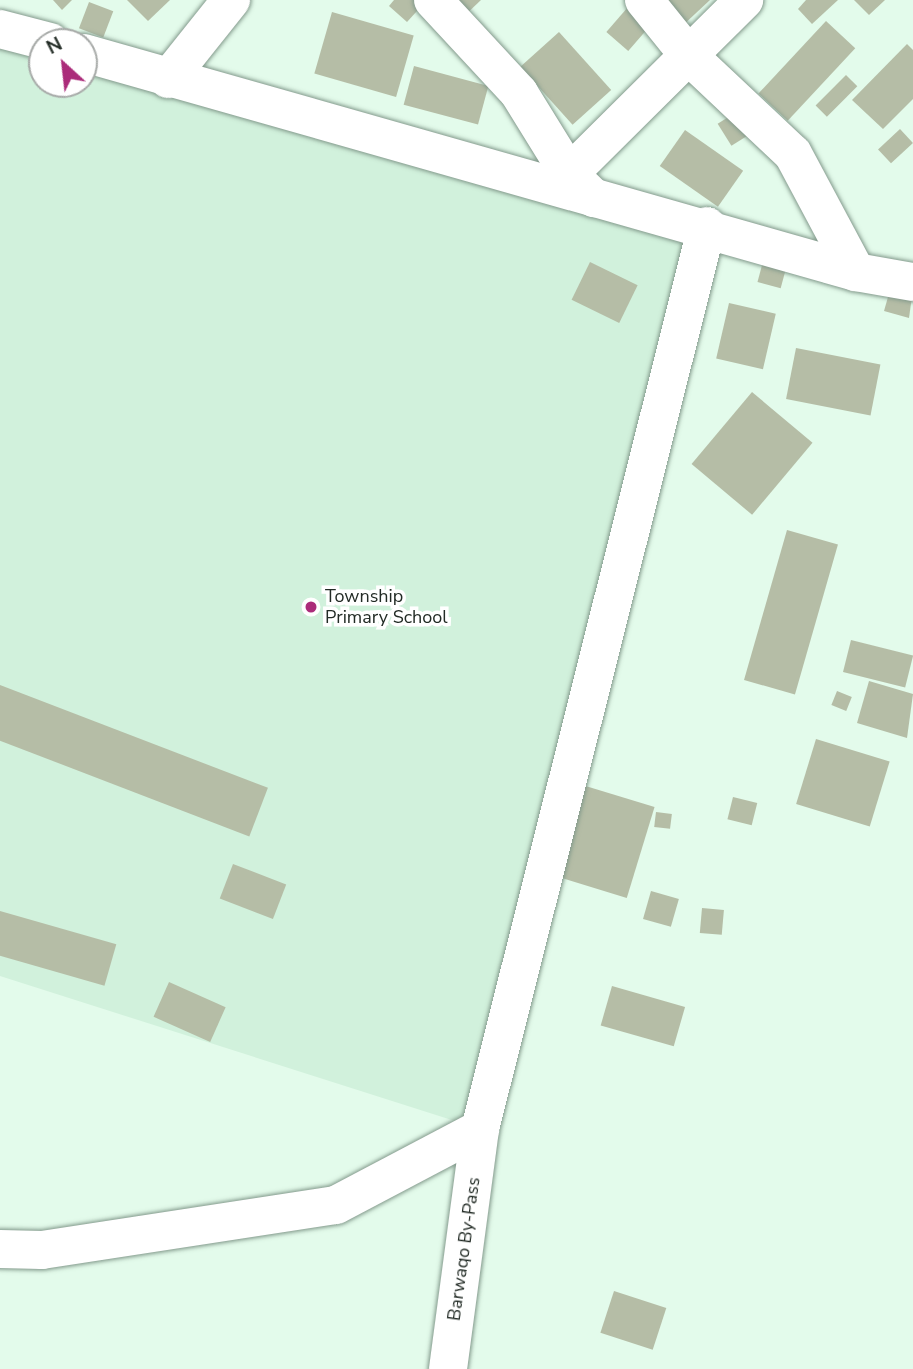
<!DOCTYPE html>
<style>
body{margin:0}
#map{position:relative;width:913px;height:1369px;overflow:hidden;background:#e3fbeb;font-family:"Nunito Sans",sans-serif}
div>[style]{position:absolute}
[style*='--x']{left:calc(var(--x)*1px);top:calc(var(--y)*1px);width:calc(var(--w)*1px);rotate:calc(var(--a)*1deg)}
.built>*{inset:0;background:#d1f1dc}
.building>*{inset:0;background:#b5bda6;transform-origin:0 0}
.roads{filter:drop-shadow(0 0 2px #839a8c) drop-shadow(0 0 2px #839a8c)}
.minor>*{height:38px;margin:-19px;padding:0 19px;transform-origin:19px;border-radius:19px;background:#fff}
.trunk>*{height:38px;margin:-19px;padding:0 19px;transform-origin:19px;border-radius:19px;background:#fff}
.dots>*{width:19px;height:19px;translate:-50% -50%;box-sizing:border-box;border:4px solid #fff;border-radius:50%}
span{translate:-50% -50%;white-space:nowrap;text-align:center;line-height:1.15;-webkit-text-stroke:7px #fff;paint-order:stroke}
.poi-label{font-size:18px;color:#222b25}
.left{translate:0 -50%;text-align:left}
.street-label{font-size:18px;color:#222b25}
.north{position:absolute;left:28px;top:28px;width:70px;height:70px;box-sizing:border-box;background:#fff;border:2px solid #a7aaa8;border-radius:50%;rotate:333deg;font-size:19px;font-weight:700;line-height:28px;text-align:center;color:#222b25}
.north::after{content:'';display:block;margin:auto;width:24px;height:32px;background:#ab2c7a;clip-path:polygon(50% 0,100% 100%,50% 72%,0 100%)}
</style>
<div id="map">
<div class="built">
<div style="clip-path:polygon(0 37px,42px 49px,42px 84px,84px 84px,84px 61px,722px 237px,480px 1129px,0 976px)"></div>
</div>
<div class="building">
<div style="clip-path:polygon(53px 0,72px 0,62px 10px)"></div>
<div style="clip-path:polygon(127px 0,170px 0,148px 21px)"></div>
<div style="clip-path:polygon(394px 0,427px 0,407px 22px,389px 6px)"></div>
<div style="clip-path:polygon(441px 0,481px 0,460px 20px)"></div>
<div style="clip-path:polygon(654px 0,710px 0,680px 28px)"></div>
<div style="clip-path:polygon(806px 0,838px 0,812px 24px,798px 9px)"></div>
<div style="clip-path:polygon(854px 0,885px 0,869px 15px)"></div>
<div style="left:89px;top:2px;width:26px;height:28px;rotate:21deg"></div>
<div style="left:628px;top:7px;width:29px;height:33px;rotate:41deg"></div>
<div style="left:332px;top:12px;width:85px;height:64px;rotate:16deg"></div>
<div style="left:826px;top:21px;width:40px;height:99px;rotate:43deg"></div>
<div style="left:559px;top:32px;width:78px;height:52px;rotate:48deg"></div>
<div style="clip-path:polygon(907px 44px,913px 50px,913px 99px,883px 129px,852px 100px)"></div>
<div style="left:414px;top:66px;width:77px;height:40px;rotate:15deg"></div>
<div style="left:846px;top:75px;width:16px;height:43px;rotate:45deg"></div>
<div style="left:738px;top:111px;width:26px;height:24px;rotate:58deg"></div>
<div style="left:900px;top:129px;width:19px;height:30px;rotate:47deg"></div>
<div style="left:685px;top:130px;width:71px;height:44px;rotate:35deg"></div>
<div style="left:765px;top:254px;width:24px;height:29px;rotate:15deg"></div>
<div style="left:590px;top:262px;width:53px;height:42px;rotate:26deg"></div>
<div style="clip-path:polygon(892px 283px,913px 289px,909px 318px,884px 311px)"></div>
<div style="left:729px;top:303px;width:48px;height:57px;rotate:13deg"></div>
<div style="left:796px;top:348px;width:86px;height:52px;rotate:11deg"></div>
<div style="left:752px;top:392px;width:79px;height:94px;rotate:40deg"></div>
<div style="left:787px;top:530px;width:53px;height:156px;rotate:16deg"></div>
<div style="left:851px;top:640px;width:64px;height:33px;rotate:14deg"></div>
<div style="clip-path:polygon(869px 681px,913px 694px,907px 738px,857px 723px)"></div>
<div style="left:0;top:685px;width:287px;height:52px;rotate:21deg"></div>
<div style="left:837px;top:691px;width:16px;height:15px;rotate:22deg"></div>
<div style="left:816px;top:739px;width:77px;height:68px;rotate:17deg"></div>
<div style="left:579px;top:784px;width:79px;height:95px;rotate:17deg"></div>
<div style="left:733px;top:797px;width:25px;height:23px;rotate:14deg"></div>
<div style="left:656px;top:812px;width:16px;height:15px;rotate:7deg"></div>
<div style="left:233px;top:864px;width:57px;height:37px;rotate:21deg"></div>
<div style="left:651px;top:891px;width:29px;height:29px;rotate:16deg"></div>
<div style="left:702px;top:908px;width:22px;height:25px;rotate:5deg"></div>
<div style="left:0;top:911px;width:121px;height:43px;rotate:16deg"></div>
<div style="left:169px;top:982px;width:62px;height:38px;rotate:24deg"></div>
<div style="left:612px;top:986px;width:76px;height:41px;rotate:16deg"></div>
<div style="left:614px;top:1291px;width:55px;height:44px;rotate:18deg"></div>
</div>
<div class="roads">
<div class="minor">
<div style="--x:433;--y:0;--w:127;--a:47.2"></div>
<div style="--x:519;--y:93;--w:95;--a:58.3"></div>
<div style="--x:569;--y:174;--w:35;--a:44"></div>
<div style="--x:644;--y:0;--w:73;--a:51.1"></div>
<div style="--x:690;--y:57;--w:141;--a:43.3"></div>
<div style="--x:793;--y:154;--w:134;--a:61.9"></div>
<div style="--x:0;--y:29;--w:52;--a:14.6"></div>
<div style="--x:84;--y:53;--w:802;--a:15.84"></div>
<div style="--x:856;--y:272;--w:58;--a:10"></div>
<div style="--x:168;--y:79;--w:101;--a:-51.4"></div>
<div style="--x:569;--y:174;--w:247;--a:-44.8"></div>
<div style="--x:0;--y:1249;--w:42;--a:1.4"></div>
<div style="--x:42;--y:1250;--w:297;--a:-8.7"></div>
<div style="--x:336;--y:1205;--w:163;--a:-27.8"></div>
<div style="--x:480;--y:1129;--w:931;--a:-75.89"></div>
</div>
<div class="trunk">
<div style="--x:448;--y:1369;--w:242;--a:-82.4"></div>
</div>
</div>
<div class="dots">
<div style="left:311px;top:607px;background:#ab2c7a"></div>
</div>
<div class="poi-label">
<span class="left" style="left:325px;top:607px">Township<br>Primary School</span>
</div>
<div class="street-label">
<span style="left:464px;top:1249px;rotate:-82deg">Barwaqo By-Pass</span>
</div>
<div class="north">N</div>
</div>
